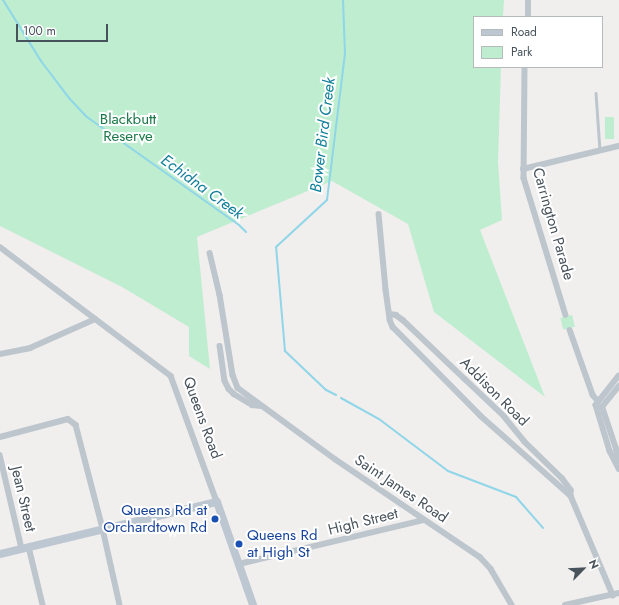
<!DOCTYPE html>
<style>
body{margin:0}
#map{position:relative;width:619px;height:605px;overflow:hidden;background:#f1eeee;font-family:Jost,sans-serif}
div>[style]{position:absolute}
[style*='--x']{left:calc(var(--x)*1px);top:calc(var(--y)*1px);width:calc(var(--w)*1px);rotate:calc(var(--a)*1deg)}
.green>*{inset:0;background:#bfedd0;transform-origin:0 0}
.stream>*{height:2px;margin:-1px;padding:0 1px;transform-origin:1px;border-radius:1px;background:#8ed6e8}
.lane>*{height:2.5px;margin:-1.25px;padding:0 1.25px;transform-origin:1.25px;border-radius:1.25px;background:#bdc6cd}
.street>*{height:5.5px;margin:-2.75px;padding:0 2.75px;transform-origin:2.75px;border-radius:2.75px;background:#bdc6cd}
.secondary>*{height:8px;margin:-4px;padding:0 4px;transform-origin:4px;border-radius:4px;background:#bdc7d1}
.dots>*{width:11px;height:11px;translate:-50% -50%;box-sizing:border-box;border:2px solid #fff;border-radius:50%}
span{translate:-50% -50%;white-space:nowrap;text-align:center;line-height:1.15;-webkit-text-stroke:4px #fff;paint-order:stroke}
.park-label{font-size:15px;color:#1b7949}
.street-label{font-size:15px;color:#47525b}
.transit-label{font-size:15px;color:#164399}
.right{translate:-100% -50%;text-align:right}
.left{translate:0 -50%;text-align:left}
.water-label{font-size:16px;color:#13809b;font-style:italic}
.legend{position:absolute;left:473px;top:16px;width:130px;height:52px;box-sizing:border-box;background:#fff;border:1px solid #b5babd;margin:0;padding:5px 7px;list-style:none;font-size:12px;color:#47525b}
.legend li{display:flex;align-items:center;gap:8px;height:20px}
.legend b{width:20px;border:1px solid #b5babd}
.north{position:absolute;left:563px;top:549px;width:40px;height:40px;-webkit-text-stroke:3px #fff;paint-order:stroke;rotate:66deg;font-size:11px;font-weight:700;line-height:16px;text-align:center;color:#47525b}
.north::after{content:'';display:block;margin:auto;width:14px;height:18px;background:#47525b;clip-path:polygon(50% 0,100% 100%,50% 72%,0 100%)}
.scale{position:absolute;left:16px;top:24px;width:92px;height:18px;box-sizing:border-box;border:2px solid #47525b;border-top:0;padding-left:5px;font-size:12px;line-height:14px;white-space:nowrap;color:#47525b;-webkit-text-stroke:3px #fff;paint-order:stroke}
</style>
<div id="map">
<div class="green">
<div style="clip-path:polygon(0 0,504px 0,503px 17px,474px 17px,474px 67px,501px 67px,498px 162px,502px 220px,480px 230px,545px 397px,434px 312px,408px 224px,332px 181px,197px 237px,210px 369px,189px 356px,189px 327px,122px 287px,0 226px)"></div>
<div style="left:605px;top:117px;width:9px;height:22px"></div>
<div style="left:572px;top:315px;width:12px;height:12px;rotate:76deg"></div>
</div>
<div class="stream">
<div style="--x:3;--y:0;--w:72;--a:58.1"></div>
<div style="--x:41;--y:61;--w:46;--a:52.9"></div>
<div style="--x:69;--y:98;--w:26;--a:47"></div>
<div style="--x:87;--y:117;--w:186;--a:35.4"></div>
<div style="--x:239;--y:225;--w:10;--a:45"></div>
<div style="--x:336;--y:395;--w:11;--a:-153"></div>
<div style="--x:326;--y:390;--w:57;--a:-136.4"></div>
<div style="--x:285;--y:351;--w:104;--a:-94.9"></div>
<div style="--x:276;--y:247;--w:69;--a:-42.7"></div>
<div style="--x:327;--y:200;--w:147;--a:-83"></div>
<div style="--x:345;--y:54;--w:54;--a:-92.1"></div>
<div style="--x:341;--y:398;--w:43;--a:28.9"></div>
<div style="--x:379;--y:419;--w:86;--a:37"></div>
<div style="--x:448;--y:471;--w:73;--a:20.9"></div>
<div style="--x:516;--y:497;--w:41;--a:48.9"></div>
</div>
<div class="lane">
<div style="--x:596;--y:93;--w:57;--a:86"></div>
</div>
<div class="street">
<div style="--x:528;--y:17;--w:17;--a:-90"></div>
<div style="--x:525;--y:67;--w:111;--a:90.5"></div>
<div style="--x:524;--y:178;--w:143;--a:73"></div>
<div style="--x:523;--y:169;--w:99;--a:-13.5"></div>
<div style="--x:379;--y:214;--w:76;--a:84.7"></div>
<div style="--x:386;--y:290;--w:30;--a:82"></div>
<div style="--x:390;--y:320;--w:8;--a:67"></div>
<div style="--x:393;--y:327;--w:125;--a:45.3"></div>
<div style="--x:481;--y:416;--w:120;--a:41.6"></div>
<div style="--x:0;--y:247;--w:214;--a:37"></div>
<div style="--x:171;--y:376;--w:134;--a:69.9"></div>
<div style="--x:210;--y:253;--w:43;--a:76.6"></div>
<div style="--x:220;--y:295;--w:81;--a:80.8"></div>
<div style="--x:233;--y:375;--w:14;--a:69"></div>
<div style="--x:238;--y:388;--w:120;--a:36.2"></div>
<div style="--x:335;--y:459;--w:175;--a:34.1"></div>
<div style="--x:480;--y:557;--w:16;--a:47"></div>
<div style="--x:491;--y:569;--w:42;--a:59.7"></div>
<div style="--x:390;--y:314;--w:6;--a:9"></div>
<div style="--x:396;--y:315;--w:9;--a:36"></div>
<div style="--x:403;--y:320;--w:86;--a:43.6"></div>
<div style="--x:465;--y:379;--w:54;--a:43.5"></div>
<div style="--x:504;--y:416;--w:33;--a:51"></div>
<div style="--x:525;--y:442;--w:52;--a:44.2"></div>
<div style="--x:562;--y:478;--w:15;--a:53"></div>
<div style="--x:571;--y:490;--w:6;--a:90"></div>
<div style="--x:571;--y:496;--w:108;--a:67"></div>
<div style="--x:570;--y:330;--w:69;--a:70.5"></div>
<div style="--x:593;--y:395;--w:8;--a:50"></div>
<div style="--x:220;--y:346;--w:35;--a:82"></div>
<div style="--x:225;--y:381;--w:9;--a:63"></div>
<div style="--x:229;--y:389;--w:7;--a:45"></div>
<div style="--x:234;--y:394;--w:21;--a:31"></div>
<div style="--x:252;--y:405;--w:9;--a:6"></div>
<div style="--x:0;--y:354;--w:31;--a:-11"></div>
<div style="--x:30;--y:348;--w:71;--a:-24"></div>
<div style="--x:619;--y:376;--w:37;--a:128"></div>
<div style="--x:596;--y:405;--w:48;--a:73.1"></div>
<div style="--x:610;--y:451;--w:20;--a:63"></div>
<div style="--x:0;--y:437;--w:70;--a:-14.8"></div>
<div style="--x:68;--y:419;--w:10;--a:37"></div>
<div style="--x:76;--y:425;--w:107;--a:75.4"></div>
<div style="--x:103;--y:529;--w:78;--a:77.4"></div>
<div style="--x:0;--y:455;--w:97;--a:76.8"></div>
<div style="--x:618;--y:462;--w:13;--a:-99"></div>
<div style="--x:616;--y:449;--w:44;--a:-108.4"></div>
<div style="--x:602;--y:407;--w:27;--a:-51"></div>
<div style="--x:29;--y:547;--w:60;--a:76.4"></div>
<div style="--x:239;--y:564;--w:189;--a:-13.4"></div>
<div style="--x:565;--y:605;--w:55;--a:-12.5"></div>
</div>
<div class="secondary">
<div style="--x:0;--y:554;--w:223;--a:-13.5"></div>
<div style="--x:217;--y:502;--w:109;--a:70.7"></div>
</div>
<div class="dots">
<div style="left:215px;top:519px;background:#1a4fb4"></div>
<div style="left:239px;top:544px;background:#1a4fb4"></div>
</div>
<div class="park-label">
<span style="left:128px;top:128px">Blackbutt<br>Reserve</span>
</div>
<div class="street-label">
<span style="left:553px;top:224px;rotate:74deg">Carrington Parade</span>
<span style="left:494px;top:392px;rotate:45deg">Addison Road</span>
<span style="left:202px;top:418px;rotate:70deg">Queens Road</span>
<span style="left:401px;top:489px;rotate:34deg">Saint James Road</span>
<span style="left:23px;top:499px;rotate:77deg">Jean Street</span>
<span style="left:363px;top:522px;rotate:-14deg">High Street</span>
</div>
<div class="transit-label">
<span class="right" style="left:207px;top:519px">Queens Rd at<br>Orchardtown Rd</span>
<span class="left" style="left:247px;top:544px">Queens Rd<br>at High St</span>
</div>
<div class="water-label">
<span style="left:323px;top:135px;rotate:-83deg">Bower Bird Creek</span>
<span style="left:202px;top:187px;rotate:36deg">Echidna Creek</span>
</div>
<ul class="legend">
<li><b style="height:5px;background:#bdc7d1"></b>Road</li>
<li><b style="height:11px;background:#bfedd0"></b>Park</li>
</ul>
<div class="north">N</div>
<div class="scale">100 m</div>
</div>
